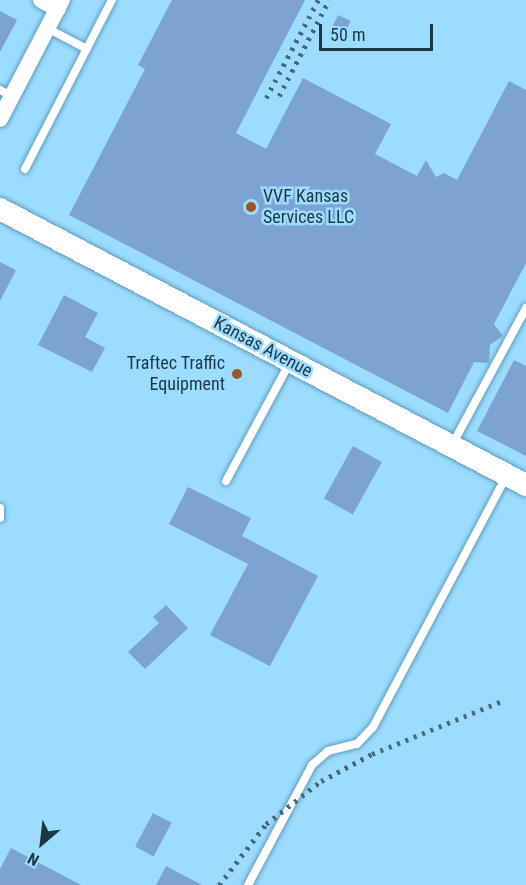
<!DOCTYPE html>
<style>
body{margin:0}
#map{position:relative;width:526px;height:885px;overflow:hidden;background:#9cdcff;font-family:"Roboto Condensed",sans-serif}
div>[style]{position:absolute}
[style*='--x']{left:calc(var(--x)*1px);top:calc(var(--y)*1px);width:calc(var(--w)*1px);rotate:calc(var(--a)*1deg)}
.building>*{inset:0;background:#7ca3d2;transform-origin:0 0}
.roads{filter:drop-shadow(0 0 2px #5e9cbd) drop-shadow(0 0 2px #5e9cbd)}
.lane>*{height:8px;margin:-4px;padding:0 4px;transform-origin:4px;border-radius:4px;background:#fff}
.street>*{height:16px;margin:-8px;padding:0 8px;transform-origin:8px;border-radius:8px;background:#fff}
.secondary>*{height:22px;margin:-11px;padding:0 11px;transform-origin:11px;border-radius:11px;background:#fff}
.rail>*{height:4.5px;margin-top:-2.25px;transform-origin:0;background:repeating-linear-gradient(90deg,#44697e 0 3px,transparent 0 9px)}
.dots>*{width:16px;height:16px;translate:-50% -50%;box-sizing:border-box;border:3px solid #9cdcff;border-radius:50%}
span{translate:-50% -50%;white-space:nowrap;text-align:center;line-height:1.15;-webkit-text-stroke:5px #9cdcff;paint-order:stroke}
.poi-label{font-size:18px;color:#1c3644}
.left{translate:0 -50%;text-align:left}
.right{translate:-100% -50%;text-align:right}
.street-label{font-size:18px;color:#1c3644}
.north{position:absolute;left:12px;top:813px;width:60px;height:60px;-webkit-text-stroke:4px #9cdcff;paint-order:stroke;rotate:208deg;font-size:16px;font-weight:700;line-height:24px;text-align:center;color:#1c3644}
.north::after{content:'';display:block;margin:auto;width:21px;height:27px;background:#1c3644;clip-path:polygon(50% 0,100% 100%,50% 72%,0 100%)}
.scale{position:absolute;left:319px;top:24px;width:114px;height:27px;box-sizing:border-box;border:3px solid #1c3644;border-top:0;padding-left:8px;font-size:18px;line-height:21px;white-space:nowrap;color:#1c3644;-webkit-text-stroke:4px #9cdcff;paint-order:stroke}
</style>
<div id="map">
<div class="building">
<div style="clip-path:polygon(172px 0,305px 0,236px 133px,266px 149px,303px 78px,391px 124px,375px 154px,417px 176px,426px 160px,436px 177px,444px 173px,457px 180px,509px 81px,526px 90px,526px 263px,494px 324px,503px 336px,490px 345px,489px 363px,474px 362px,448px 413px,69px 215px,145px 69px,138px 65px)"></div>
<div style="clip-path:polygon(0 11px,17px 20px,0 52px)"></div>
<div style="left:338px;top:15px;width:14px;height:21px;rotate:25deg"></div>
<div style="clip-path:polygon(0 262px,16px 270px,0 301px)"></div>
<div style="clip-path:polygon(64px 295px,98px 313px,85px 337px,105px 348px,92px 372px,38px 345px)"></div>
<div style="clip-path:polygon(514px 360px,526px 366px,526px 456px,477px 431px)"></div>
<div style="left:353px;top:446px;width:33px;height:60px;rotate:29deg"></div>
<div style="clip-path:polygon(188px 487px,251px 518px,242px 536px,318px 576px,270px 666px,210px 635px,248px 564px,169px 524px)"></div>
<div style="clip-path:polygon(166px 605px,188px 628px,145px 669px,128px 652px,159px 623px,153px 617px)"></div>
<div style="left:153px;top:813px;width:21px;height:38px;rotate:28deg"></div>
<div style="clip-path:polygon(11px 848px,81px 885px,0 885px,0 869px)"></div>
<div style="clip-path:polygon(166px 866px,202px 885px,156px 885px)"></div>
</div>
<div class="roads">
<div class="lane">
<div style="--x:47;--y:28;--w:45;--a:27.7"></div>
<div style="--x:0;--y:90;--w:13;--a:27"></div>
<div style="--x:25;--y:169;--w:190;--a:-62.8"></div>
<div style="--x:452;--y:445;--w:156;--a:-61.6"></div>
<div style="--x:226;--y:481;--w:135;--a:-61.7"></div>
<div style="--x:0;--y:508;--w:10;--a:90"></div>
<div style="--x:248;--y:885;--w:136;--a:-61.9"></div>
<div style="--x:312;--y:765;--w:21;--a:-41"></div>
<div style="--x:328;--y:751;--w:30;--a:-14"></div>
<div style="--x:357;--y:744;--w:23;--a:-47"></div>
<div style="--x:373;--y:727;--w:283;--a:-62"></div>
</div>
<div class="street">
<div style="--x:41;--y:0;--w:19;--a:28"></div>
<div style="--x:0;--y:119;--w:134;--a:-62.5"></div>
</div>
<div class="secondary">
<div style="--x:0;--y:209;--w:594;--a:27.69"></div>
</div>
</div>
<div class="rail">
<div style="--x:279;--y:96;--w:108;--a:-62.5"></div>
<div style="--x:266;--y:98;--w:111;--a:-62"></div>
<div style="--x:219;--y:885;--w:77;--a:-52.4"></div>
<div style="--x:266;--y:824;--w:70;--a:-38"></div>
<div style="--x:321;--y:781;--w:58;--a:-27.9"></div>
<div style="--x:372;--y:754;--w:143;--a:-22.2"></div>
</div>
<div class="dots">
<div style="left:251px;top:207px;background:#9a5727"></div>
<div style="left:237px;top:374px;background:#9a5727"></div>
</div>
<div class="poi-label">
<span class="left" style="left:263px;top:207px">VVF Kansas<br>Services LLC</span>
<span class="right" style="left:225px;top:374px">Traftec Traffic<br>Equipment</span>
</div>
<div class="street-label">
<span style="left:263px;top:347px;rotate:28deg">Kansas Avenue</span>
</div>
<div class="north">N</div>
<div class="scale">50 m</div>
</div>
